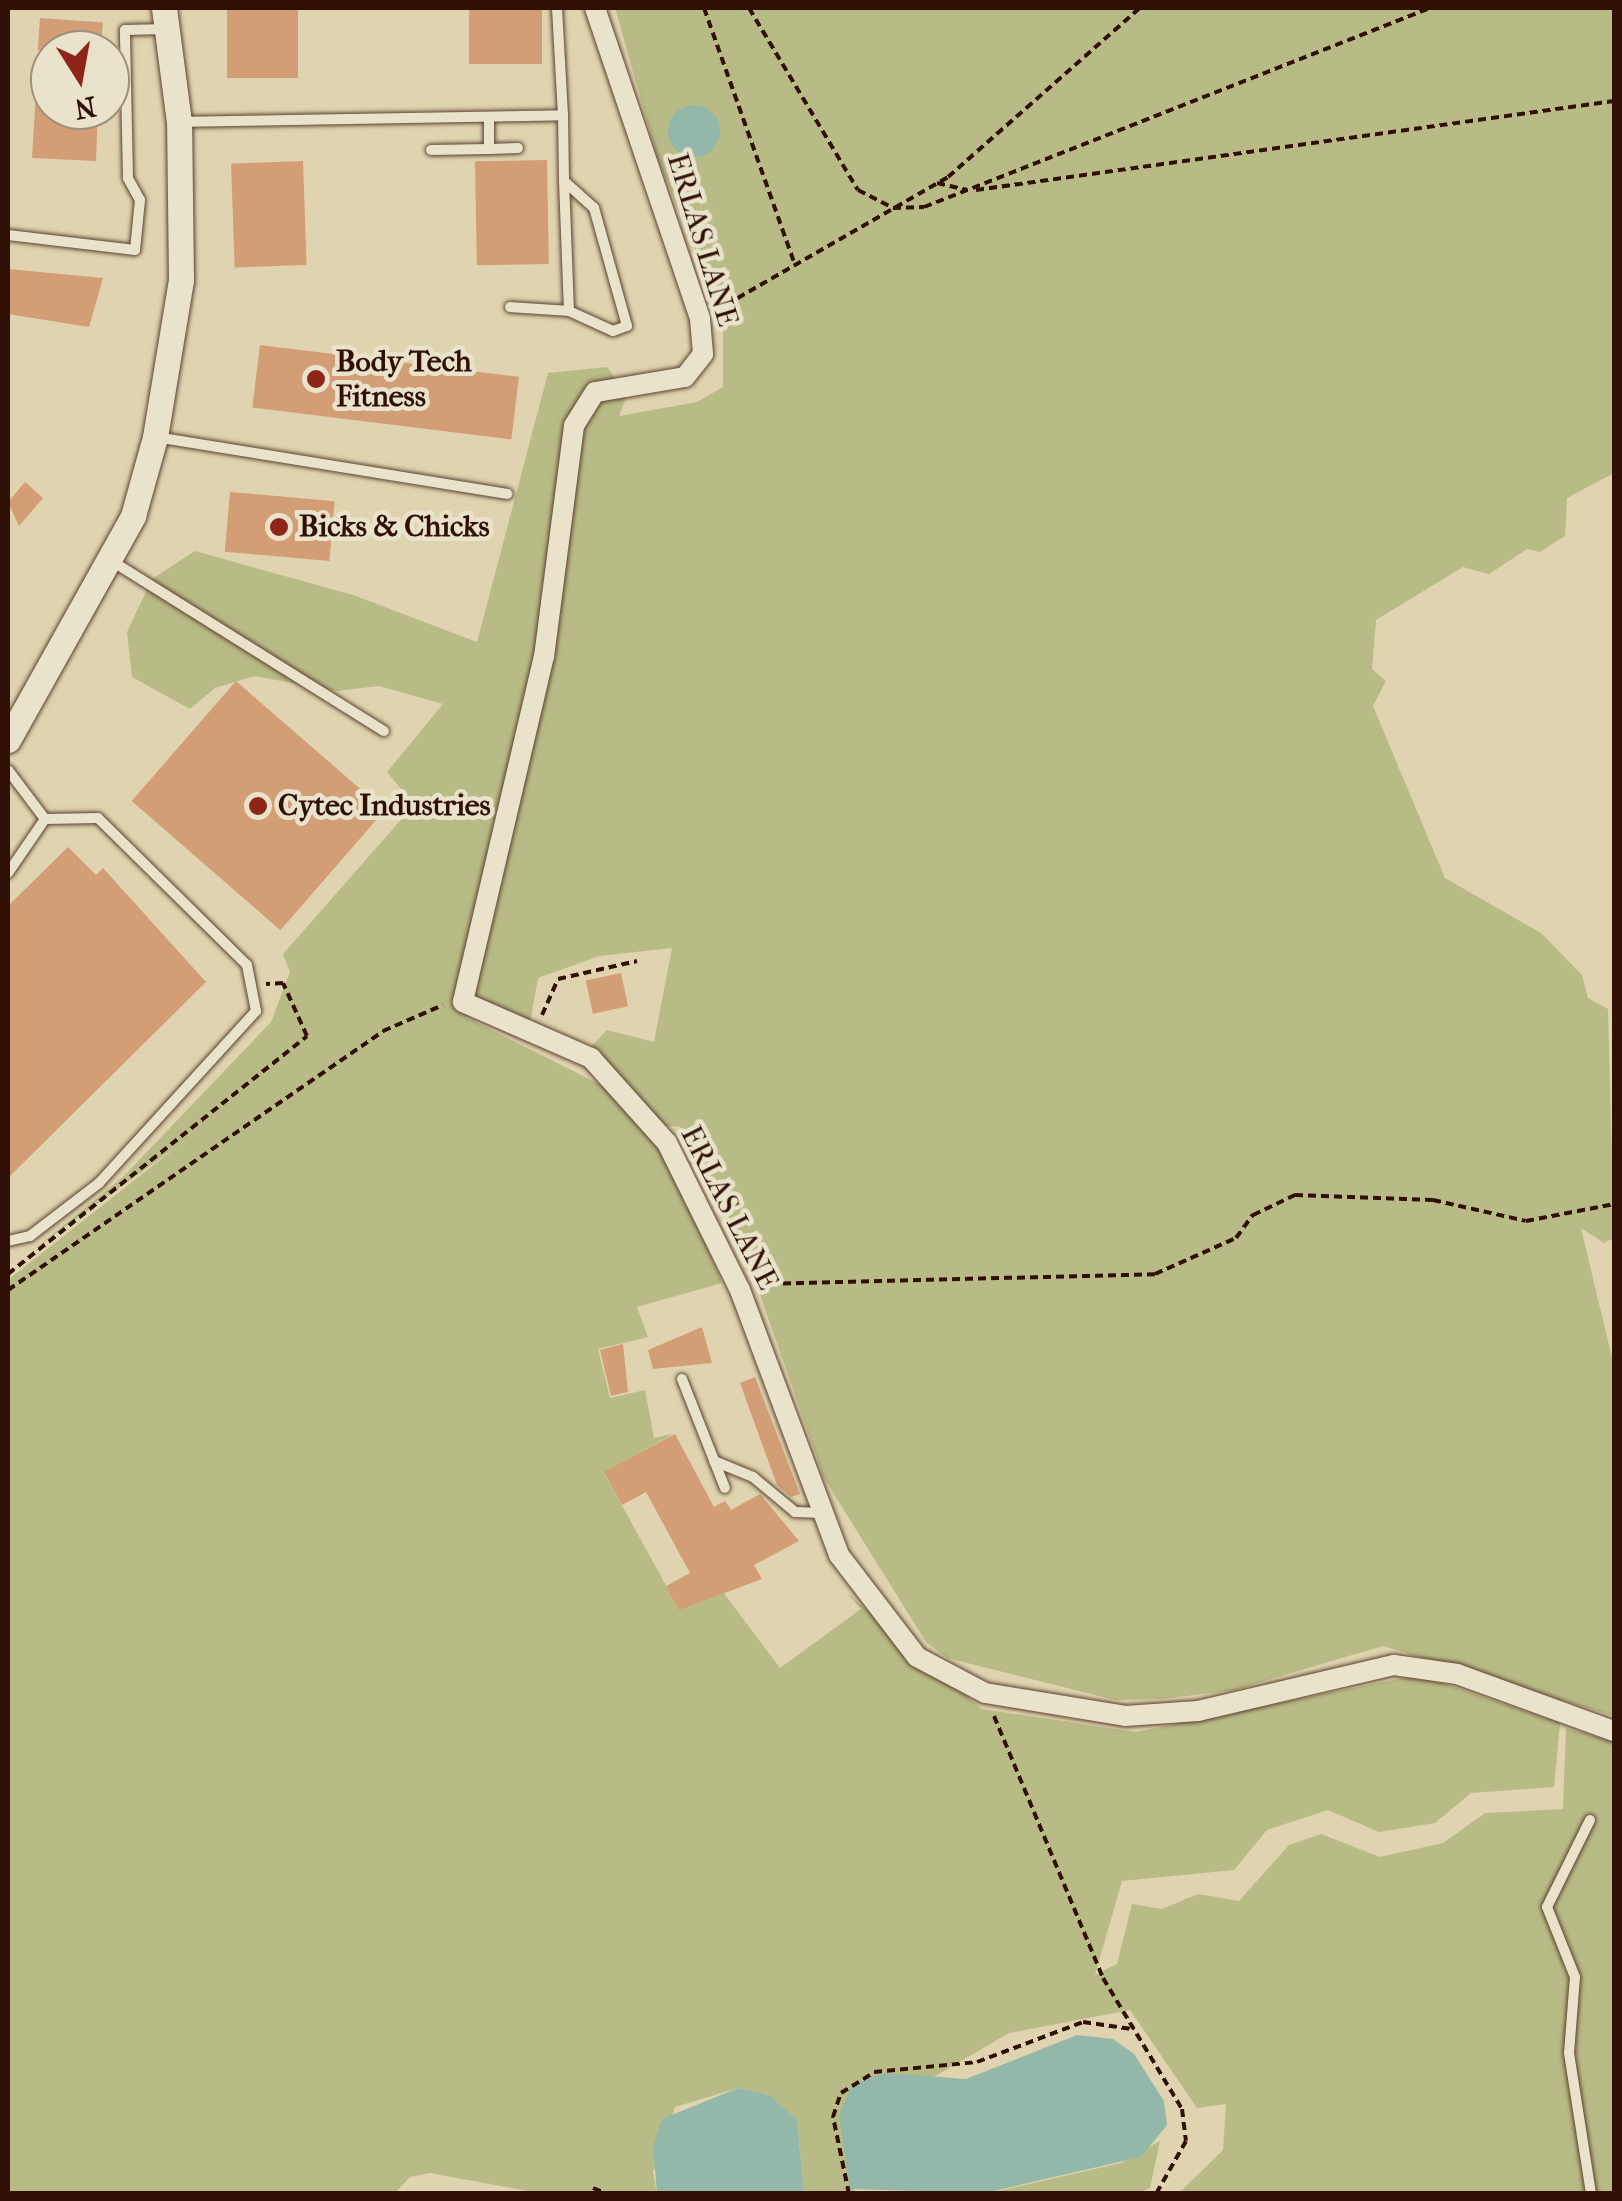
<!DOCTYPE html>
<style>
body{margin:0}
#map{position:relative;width:1622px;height:2201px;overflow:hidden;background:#dfd4af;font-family:"IM FELL French Canon",serif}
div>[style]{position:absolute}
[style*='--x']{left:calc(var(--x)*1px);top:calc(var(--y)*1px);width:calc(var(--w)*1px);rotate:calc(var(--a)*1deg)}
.green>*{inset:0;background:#b9bb86}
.water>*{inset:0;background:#93b8a9}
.round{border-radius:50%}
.building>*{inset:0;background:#d39e75;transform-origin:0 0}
.path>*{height:4px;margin-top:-2px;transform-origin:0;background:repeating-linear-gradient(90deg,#301005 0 8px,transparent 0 13px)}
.roads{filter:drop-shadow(0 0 2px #5c4130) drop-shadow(0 0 2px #5c4130)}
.service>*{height:10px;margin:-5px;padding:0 5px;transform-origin:5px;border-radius:5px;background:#eae3cb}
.minor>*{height:20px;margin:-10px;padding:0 10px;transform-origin:10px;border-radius:10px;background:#eae3cb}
.tertiary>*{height:25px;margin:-12.5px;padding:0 12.5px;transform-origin:12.5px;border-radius:12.5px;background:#eae3cb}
.dots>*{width:28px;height:28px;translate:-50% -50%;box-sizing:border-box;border:5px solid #eae3cb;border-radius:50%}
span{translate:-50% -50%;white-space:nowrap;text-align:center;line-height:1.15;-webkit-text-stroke:9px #eae3cb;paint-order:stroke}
.street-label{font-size:30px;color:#301005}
.poi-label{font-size:30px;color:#301005;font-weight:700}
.left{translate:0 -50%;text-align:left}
.frame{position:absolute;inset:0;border:10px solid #301005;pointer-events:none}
.north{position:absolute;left:30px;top:30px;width:100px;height:100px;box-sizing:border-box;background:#eae3cb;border:2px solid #a08f7c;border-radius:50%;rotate:169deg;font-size:28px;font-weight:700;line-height:40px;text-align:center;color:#301005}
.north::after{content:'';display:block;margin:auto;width:35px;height:45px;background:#8f2418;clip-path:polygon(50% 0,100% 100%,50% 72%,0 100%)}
</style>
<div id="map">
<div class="green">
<div style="clip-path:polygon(615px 8px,1614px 8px,1614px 473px,1567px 498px,1565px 536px,1540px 552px,1527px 549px,1489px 574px,1463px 567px,1376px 620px,1372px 669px,1386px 681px,1373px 706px,1445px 878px,1541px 933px,1582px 975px,1588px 998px,1608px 1009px,1614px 1238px,1604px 1243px,1581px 1228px,1614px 1366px,1614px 1716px,1383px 1646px,1234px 1690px,1163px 1699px,1115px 1700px,947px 1658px,926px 1642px,824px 1478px,743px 1246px,680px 1127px,659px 1125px,591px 1047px,607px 1030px,654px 1042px,672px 948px,599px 956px,538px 978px,530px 1023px,486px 1008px,466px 1017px,627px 1098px,667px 1152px,722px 1283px,637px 1307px,648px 1337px,598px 1349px,610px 1398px,645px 1390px,654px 1438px,673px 1434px,604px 1473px,679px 1609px,720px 1588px,780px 1668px,861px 1609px,846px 1592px,982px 1709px,1136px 1732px,1418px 1675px,1560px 1723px,1554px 1787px,1471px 1793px,1435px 1823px,1379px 1832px,1328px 1810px,1267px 1830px,1234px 1870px,1122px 1881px,1095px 1975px,1117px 1964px,1132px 1904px,1162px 1909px,1198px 1894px,1239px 1901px,1289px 1845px,1321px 1834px,1380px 1857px,1443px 1843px,1485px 1813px,1563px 1809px,1566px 1728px,1614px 1742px,1614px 2193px,1179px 2193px,1223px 2150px,1226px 2104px,1197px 2108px,1130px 2010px,1009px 2033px,932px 2078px,886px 2073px,854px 2193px,804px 2193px,797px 2119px,769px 2095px,738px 2088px,675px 2107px,653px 2172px,657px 2193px,539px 2193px,430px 2173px,410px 2177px,395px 2193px,8px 2194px,8px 1280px,179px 1145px,33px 1250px,123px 1177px,271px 1022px,290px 972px,283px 954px,414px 805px,387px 772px,443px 704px,379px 686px,337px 691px,254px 676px,215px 688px,190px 709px,132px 677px,127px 632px,152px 579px,195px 551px,353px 595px,477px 642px,548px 373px,607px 367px,627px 395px,619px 416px,697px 402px,723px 387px,723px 318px,658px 160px)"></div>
<div style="clip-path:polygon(1160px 2141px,1150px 2188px,1139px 2193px,985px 2194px,1121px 2163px)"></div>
</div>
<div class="water">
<div class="round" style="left:668px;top:105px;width:52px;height:52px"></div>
<div style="clip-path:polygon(1077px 2035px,1113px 2039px,1134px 2054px,1164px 2101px,1167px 2125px,1141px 2157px,985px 2193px,850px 2189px,839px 2115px,852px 2084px,886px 2073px,966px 2079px)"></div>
<div style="clip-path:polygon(738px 2088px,769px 2095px,797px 2119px,804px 2193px,657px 2193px,653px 2147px,662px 2119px)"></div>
</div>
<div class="building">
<div style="left:227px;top:8px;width:71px;height:70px"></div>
<div style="left:469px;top:8px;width:73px;height:56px"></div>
<div style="left:40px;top:18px;width:63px;height:32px;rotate:4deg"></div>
<div style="clip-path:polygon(38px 58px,50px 58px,50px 110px,98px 110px,96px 161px,32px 158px)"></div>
<div style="left:547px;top:160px;width:104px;height:72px;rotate:89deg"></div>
<div style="left:303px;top:161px;width:104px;height:72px;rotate:88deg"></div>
<div style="clip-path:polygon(8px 269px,103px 278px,89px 327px,8px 314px)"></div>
<div style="left:260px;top:345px;width:261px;height:63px;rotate:7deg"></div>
<div style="clip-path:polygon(25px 482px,43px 498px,19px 526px,8px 502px)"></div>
<div style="left:230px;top:492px;width:105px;height:60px;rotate:5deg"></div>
<div style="left:236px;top:681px;width:197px;height:159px;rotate:41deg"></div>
<div style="clip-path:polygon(68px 847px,96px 875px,103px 868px,206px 982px,8px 1178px,8px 906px)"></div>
<div style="left:621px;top:973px;width:34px;height:36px;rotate:78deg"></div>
<div style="clip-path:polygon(702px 1327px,712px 1363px,653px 1369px,648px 1350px)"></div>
<div style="clip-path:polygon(623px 1344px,628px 1392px,611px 1396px,600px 1350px)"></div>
<div style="clip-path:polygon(755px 1377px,800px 1494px,791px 1497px,777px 1485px,740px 1383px)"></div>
<div style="clip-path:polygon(675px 1434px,714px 1507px,725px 1501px,731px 1510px,760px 1494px,799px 1541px,754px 1565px,762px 1579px,679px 1610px,666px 1586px,690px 1573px,646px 1492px,622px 1505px,604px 1472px)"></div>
</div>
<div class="path">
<div style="--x:704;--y:8;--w:273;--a:70.5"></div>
<div style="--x:749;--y:8;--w:212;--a:59.1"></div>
<div style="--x:858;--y:190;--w:39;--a:27"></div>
<div style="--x:893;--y:208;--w:31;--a:-2"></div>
<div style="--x:924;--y:207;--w:544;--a:-21.47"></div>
<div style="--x:937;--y:183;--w:31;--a:13"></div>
<div style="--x:976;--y:190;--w:644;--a:-7.94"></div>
<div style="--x:715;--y:311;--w:269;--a:-29.9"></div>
<div style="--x:948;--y:177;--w:256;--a:-41.4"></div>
<div style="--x:542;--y:1015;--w:39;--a:-66"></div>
<div style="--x:558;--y:979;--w:81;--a:-12.8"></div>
<div style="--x:8;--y:1274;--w:382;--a:-38.5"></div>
<div style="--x:307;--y:1036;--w:58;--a:-114.4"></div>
<div style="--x:283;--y:983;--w:17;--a:177"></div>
<div style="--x:757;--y:1284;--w:398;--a:-1.4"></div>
<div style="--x:1155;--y:1274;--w:89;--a:-24"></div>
<div style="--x:1236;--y:1238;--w:29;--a:-54"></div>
<div style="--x:1253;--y:1215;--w:47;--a:-25.5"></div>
<div style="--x:1295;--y:1195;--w:138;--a:2.1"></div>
<div style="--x:1433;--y:1200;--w:95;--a:12.7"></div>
<div style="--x:1526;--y:1221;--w:90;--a:-10.9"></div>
<div style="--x:8;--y:1290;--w:456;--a:-34.6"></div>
<div style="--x:383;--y:1031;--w:65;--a:-23.4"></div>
<div style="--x:994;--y:1716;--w:284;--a:67.4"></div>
<div style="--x:1103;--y:1978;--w:153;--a:58.9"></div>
<div style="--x:1182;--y:2109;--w:32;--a:83"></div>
<div style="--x:1186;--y:2141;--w:61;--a:119.5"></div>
<div style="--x:593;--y:2188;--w:16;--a:22"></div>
<div style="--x:849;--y:2194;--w:79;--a:-101.7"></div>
<div style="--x:833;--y:2117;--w:25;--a:-72"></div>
<div style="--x:841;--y:2093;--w:39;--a:-32"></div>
<div style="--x:874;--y:2072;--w:103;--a:-5.5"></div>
<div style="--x:977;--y:2062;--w:113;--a:-20.7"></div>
<div style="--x:1083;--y:2022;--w:49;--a:8.1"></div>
</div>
<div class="roads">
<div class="service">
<div style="--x:557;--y:8;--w:107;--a:86.8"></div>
<div style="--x:180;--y:122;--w:383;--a:-1"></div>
<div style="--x:563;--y:115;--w:66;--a:89.1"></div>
<div style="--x:564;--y:181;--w:130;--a:87.8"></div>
<div style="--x:569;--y:311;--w:48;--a:24.4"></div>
<div style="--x:613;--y:331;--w:15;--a:-20"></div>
<div style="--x:627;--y:326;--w:123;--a:-105.6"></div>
<div style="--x:594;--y:208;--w:40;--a:-138"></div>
<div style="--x:489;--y:149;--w:29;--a:-2"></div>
<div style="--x:431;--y:150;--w:58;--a:-1"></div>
<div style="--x:489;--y:149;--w:31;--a:-90"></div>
<div style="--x:8;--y:235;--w:128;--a:6.7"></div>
<div style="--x:135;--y:250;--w:50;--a:-84.3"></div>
<div style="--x:140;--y:200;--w:25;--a:-119"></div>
<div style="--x:128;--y:178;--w:148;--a:-91.2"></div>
<div style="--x:125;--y:30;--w:41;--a:-1.4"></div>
<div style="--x:510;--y:307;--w:59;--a:3.9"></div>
<div style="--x:156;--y:437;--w:356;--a:9.2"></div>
<div style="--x:110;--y:560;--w:323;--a:32"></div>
<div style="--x:8;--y:770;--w:61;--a:52.9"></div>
<div style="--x:45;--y:819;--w:65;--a:124.4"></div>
<div style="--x:8;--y:1241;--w:23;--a:-13"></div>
<div style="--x:30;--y:1236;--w:87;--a:-37.5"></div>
<div style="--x:99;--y:1183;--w:233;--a:-47.6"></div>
<div style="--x:256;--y:1011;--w:47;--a:-101.1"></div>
<div style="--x:247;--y:965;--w:209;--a:-135.4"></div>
<div style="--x:98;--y:818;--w:53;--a:178.9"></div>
<div style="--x:682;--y:1379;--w:117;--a:68.5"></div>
<div style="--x:714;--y:1461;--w:42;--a:22.3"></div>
<div style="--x:753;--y:1477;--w:55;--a:39.8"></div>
<div style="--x:795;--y:1512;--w:27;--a:2"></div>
<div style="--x:1590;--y:1820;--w:97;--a:116.3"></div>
<div style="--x:1547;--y:1907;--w:75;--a:68.2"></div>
<div style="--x:1575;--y:1977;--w:76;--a:94.5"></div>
<div style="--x:1569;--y:2053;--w:143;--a:81.1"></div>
</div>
<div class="minor">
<div style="--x:595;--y:8;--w:328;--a:71.3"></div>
<div style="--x:700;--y:319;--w:35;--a:85"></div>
<div style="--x:703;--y:354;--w:29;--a:128"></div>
<div style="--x:685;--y:377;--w:91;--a:170.5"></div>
<div style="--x:595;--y:392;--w:40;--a:122"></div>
<div style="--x:574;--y:426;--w:232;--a:97.4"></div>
<div style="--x:544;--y:656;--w:355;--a:103.2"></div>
<div style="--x:463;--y:1002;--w:140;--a:23.6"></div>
<div style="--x:591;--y:1058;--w:114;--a:48.2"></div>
<div style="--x:667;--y:1143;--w:164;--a:63.6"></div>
<div style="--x:740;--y:1290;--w:283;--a:69.5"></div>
<div style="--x:839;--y:1555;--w:128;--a:52.6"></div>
<div style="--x:917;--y:1657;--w:77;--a:27.9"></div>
<div style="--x:985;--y:1693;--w:142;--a:9.3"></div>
<div style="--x:1125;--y:1716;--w:73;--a:-3.9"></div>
<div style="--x:1198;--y:1711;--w:201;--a:-13.2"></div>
<div style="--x:1394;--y:1665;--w:64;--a:8.1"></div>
<div style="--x:1457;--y:1674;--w:167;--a:20"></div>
</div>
<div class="tertiary">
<div style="--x:8;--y:740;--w:257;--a:-60.8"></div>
<div style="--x:133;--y:516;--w:82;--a:-74.4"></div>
<div style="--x:155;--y:437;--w:159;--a:-80.6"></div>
<div style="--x:181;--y:280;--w:158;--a:-90.7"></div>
<div style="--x:179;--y:122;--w:115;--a:-97.5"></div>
</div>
</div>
<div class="dots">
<div style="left:316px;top:379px;background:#8f2418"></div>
<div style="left:279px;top:527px;background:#8f2418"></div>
<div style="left:258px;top:806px;background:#8f2418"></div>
</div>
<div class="street-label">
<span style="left:702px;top:240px;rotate:73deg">ERLAS LANE</span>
<span style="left:729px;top:1208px;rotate:63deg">ERLAS LANE</span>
</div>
<div class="poi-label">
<span class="left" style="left:336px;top:379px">Body Tech<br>Fitness</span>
<span class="left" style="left:299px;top:527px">Bicks &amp; Chicks</span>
<span class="left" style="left:278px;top:806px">Cytec Industries</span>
</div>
<div class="frame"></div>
<div class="north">N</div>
</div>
